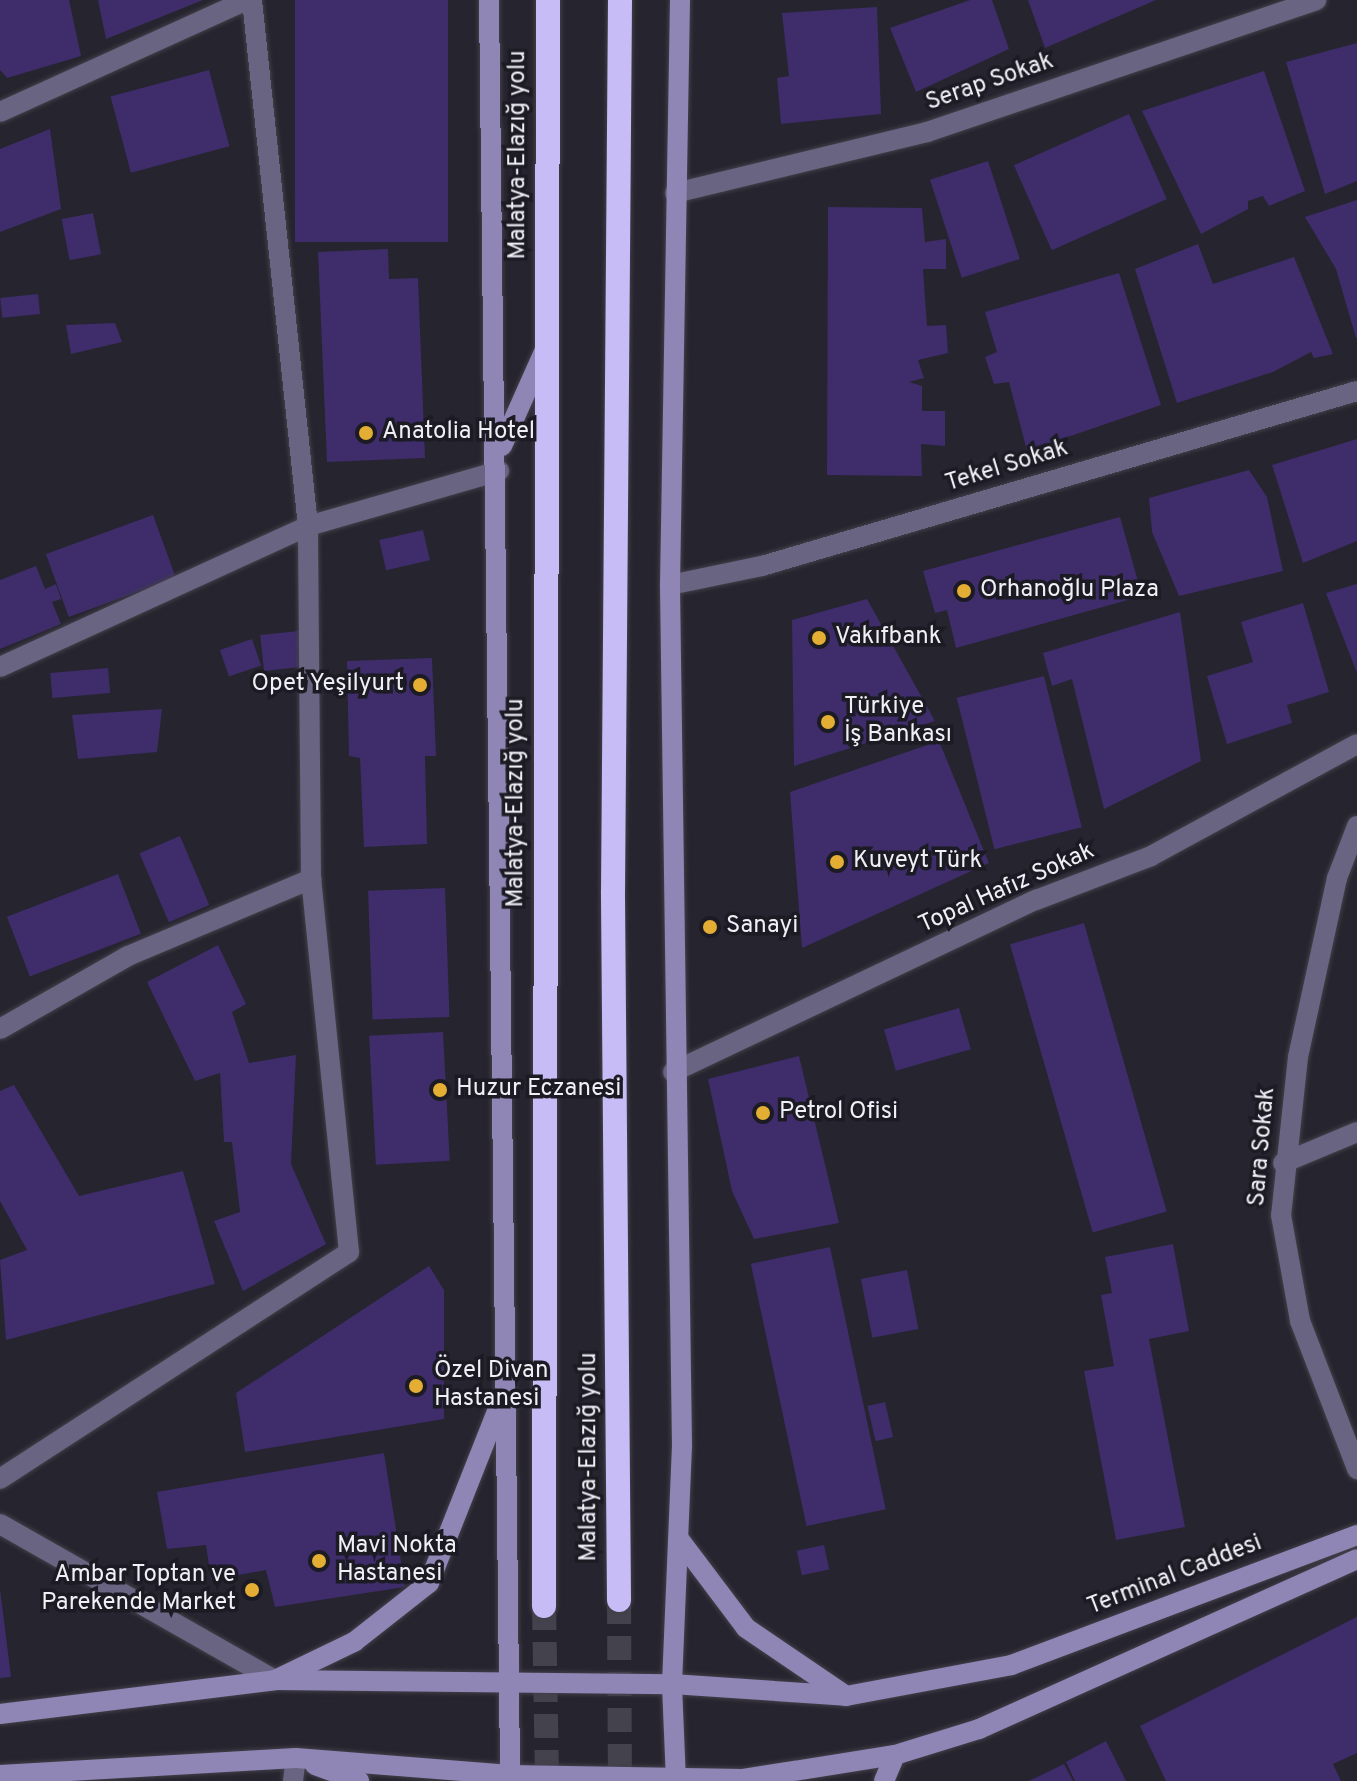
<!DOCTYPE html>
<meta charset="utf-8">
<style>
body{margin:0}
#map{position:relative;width:1357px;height:1781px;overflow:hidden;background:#26242e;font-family:Overpass,sans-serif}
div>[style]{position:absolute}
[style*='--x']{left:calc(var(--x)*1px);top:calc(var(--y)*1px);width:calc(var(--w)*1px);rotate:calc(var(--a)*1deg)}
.building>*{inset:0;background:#3e2d6a;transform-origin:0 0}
.highway-tunnel>*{height:24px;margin-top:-12px;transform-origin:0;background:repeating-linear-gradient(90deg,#44424c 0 24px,transparent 0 36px)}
.roads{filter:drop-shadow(0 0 2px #42404a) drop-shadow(0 0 2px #42404a)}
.street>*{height:20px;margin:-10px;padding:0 10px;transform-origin:10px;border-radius:10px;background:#696481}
.secondary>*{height:20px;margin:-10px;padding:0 10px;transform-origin:10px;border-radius:10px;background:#8f86b5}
.highway>*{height:24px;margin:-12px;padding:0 12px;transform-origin:12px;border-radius:12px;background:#c7bcf6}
.dots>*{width:22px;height:22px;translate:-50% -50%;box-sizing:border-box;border:4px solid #1c1b24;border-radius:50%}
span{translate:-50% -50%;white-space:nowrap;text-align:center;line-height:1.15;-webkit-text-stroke:7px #1c1b24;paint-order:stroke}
.street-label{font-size:24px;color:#f0eff6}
.poi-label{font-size:24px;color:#f0eff6}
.left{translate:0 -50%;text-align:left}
.right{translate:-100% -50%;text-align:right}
</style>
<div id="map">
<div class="building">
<div style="clip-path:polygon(0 0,69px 0,81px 56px,7px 78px,0 70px)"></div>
<div style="clip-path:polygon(98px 0,203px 0,106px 39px)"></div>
<div style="left:295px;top:0;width:153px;height:242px"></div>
<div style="clip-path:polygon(970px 0,992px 0,1009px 49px,916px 92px,890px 28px)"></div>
<div style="clip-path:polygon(1028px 0,1156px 0,1045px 48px)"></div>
<div style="clip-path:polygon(877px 7px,881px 114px,781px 124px,777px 78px,789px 76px,782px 13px)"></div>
<div style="clip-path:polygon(1357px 43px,1357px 181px,1325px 194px,1286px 62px)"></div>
<div style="left:209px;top:70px;width:79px;height:102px;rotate:75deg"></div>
<div style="clip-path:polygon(1264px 71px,1305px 191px,1269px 206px,1263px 196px,1248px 201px,1248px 209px,1201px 234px,1142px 111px)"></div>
<div style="left:1129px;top:114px;width:93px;height:126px;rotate:66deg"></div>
<div style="clip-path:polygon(50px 129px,61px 209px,0 232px,0 149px)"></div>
<div style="left:988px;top:161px;width:103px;height:61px;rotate:72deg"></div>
<div style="clip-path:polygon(1357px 200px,1357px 338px,1356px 338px,1336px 269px,1305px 217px)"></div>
<div style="clip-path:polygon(828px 207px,922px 208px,925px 242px,946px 239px,946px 269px,923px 269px,927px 326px,946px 325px,948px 353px,918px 360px,924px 378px,909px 382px,922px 386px,922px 411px,945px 411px,945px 446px,921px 444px,922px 476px,827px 475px)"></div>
<div style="left:93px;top:213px;width:42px;height:32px;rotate:79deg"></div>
<div style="clip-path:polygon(1198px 244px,1213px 284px,1294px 257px,1333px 354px,1314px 358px,1311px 352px,1273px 372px,1177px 403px,1135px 269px)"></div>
<div style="clip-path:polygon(388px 249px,389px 279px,418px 278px,425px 458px,327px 462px,318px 252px)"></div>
<div style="clip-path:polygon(1119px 273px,1161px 405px,1027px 451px,1009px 382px,994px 384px,985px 357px,997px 352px,985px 312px)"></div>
<div style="left:38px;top:294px;width:20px;height:38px;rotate:84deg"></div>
<div style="clip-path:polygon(115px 323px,122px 342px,71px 354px,66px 325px)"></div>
<div style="clip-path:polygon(1357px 439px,1357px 541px,1303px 563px,1272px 465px)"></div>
<div style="clip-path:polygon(1249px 470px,1267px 497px,1283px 571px,1179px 596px,1152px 532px,1149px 498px)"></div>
<div style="left:153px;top:515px;width:67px;height:114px;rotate:70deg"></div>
<div style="clip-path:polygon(1120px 517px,1142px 596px,956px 648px,947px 610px,935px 613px,923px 571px)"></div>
<div style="left:423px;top:530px;width:31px;height:45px;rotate:77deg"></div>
<div style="clip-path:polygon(36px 566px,45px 589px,56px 584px,61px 599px,52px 602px,61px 624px,0 649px,0 580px)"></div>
<div style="clip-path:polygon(1357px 584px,1357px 673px,1326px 593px)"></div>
<div style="clip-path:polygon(867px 599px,935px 721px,794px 766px,792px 620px)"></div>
<div style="clip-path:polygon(1303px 603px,1329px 692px,1287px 705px,1292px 723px,1227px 744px,1207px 676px,1253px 662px,1241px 622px)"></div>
<div style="clip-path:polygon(1180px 612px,1201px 761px,1104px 809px,1072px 679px,1052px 686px,1043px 653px)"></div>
<div style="left:299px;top:631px;width:36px;height:39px;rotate:84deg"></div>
<div style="left:252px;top:639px;width:28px;height:34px;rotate:71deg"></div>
<div style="clip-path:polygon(432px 658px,436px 756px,425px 756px,427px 844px,364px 847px,360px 758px,349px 756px,347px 661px)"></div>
<div style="left:108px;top:668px;width:25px;height:58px;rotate:85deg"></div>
<div style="left:1044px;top:676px;width:156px;height:90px;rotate:76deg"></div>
<div style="clip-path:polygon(162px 709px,157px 752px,78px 759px,72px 715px)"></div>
<div style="clip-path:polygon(939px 741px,989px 863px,802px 948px,790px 792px)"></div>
<div style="left:180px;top:836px;width:75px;height:44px;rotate:67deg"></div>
<div style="left:118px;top:874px;width:64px;height:119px;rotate:69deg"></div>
<div style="left:445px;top:888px;width:129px;height:77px;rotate:88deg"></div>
<div style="left:1084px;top:923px;width:300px;height:77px;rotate:74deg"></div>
<div style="clip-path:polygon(218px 945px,246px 1004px,232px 1012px,249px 1063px,296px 1055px,291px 1164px,326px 1244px,243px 1291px,214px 1221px,240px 1212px,232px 1142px,224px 1142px,220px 1073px,195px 1081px,147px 982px)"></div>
<div style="left:959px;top:1008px;width:43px;height:78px;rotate:74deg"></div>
<div style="left:443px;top:1032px;width:129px;height:74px;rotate:87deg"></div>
<div style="clip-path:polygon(799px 1056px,839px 1223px,754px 1239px,732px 1191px,708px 1079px)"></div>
<div style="clip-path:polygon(14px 1085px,79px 1196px,183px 1171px,215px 1284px,6px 1340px,0 1260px,27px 1250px,0 1201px,0 1091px)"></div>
<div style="clip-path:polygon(1173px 1244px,1189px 1331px,1149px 1339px,1185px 1527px,1116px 1540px,1084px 1371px,1114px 1366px,1101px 1295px,1112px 1293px,1105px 1257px)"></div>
<div style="left:830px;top:1247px;width:268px;height:81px;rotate:78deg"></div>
<div style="clip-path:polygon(429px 1266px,444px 1290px,444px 1419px,245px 1452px,236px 1393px)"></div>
<div style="left:907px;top:1270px;width:60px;height:47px;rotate:79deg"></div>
<div style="left:885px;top:1402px;width:36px;height:18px;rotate:77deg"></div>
<div style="clip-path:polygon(384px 1453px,405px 1587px,275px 1607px,266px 1570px,211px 1580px,206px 1545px,167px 1549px,157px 1492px)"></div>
<div style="left:824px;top:1545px;width:25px;height:28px;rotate:78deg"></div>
<div style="clip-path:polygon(0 1589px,11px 1677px,0 1678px)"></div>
<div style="clip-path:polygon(1357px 1617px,1357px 1753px,1333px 1764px,1341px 1781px,1166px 1781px,1140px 1726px)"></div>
<div style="clip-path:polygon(1106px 1741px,1126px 1781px,1075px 1781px,1066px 1762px)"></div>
<div style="clip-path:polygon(1064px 1764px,1073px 1781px,1029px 1781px)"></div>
</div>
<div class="highway-tunnel">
<div style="--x:619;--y:1600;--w:181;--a:89.7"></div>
<div style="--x:544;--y:1606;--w:175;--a:89"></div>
</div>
<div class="roads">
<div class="street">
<div style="--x:0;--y:112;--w:271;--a:-24.4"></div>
<div style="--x:675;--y:193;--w:259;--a:-13.6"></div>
<div style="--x:927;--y:132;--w:411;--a:-18.7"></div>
<div style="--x:670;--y:585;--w:94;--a:-11.7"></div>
<div style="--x:762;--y:566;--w:620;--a:-16.39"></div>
<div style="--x:0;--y:667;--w:339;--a:-24.6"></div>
<div style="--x:308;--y:526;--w:199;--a:-16.1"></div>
<div style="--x:1357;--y:826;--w:56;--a:111"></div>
<div style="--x:1337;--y:878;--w:183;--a:102.3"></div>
<div style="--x:1298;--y:1057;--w:159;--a:96.1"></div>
<div style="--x:1281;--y:1215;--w:108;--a:79.8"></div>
<div style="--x:1300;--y:1321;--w:159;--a:68.9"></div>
<div style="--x:0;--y:1029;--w:147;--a:-29.7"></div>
<div style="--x:128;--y:956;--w:199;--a:-22.8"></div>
<div style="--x:311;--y:879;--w:353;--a:-90.5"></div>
<div style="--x:308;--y:526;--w:529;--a:-96.08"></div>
<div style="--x:673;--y:1072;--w:402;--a:-25.4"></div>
<div style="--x:1036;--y:900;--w:123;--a:-20.9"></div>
<div style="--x:1151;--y:856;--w:234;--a:-28.5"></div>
<div style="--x:1283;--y:1163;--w:80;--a:-22.7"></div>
<div style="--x:0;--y:1479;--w:416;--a:-33"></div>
<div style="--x:349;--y:1252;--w:375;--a:-95.8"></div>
<div style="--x:0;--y:1524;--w:316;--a:29.6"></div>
<div style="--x:293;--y:1781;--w:23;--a:-83"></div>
</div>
<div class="secondary">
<div style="--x:489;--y:0;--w:1781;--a:89.32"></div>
<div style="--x:502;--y:446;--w:108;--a:-66"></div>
<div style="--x:679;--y:1539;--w:111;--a:53"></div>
<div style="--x:746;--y:1628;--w:121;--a:34.2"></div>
<div style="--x:275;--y:1680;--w:397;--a:0.6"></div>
<div style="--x:672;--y:1684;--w:174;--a:3.9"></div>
<div style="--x:846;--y:1696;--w:168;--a:-10.6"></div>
<div style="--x:1011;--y:1665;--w:370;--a:-20.6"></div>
<div style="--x:0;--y:1714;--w:277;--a:-7"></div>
<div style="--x:275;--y:1680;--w:88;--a:-25.7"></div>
<div style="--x:354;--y:1642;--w:95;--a:-38.2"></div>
<div style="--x:429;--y:1583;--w:198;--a:-68.4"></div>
<div style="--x:315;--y:1765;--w:47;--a:20"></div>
<div style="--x:0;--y:1775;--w:296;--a:-3.3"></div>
<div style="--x:296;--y:1758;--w:215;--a:4.5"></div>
<div style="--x:510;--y:1775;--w:233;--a:1"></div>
<div style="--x:743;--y:1779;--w:154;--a:-9"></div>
<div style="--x:895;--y:1755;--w:88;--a:-17.2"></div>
<div style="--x:979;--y:1729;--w:414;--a:-24.2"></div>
<div style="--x:676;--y:1781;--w:97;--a:-92.4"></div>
<div style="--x:672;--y:1684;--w:238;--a:-87.6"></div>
<div style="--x:682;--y:1446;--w:861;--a:-90.8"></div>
<div style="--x:670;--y:585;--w:585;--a:-89.02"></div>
<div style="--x:884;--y:1781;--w:28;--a:-67"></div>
</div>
<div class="highway">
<div style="--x:619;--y:1600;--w:708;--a:-90.49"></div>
<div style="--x:613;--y:892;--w:892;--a:-89.55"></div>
<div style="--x:544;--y:1606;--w:1606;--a:-89.86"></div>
</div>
</div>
<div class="dots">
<div style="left:366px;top:433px;background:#e4ae35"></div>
<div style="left:964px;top:591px;background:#e4ae35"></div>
<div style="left:819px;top:638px;background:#e4ae35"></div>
<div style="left:420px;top:685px;background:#e4ae35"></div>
<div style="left:828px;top:722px;background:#e4ae35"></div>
<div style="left:837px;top:862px;background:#e4ae35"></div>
<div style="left:710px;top:927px;background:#e4ae35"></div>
<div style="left:440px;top:1090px;background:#e4ae35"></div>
<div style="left:763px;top:1113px;background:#e4ae35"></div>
<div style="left:416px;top:1386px;background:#e4ae35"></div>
<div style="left:319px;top:1561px;background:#e4ae35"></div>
<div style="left:252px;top:1590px;background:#e4ae35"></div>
</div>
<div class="street-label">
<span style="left:990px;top:83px;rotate:-19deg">Serap Sokak</span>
<span style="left:519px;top:155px;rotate:-90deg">Malatya-Elazığ yolu</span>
<span style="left:1007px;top:467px;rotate:-17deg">Tekel Sokak</span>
<span style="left:517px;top:803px;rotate:-90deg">Malatya-Elazığ yolu</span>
<span style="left:1007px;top:889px;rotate:-24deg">Topal Hafız Sokak</span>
<span style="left:1263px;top:1147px;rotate:-85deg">Sara Sokak</span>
<span style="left:590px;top:1457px;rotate:-90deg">Malatya-Elazığ yolu</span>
<span style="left:1175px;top:1576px;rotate:-21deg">Terminal Caddesi</span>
</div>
<div class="poi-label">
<span class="left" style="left:382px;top:433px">Anatolia Hotel</span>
<span class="left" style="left:980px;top:591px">Orhanoğlu Plaza</span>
<span class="left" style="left:835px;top:638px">Vakıfbank</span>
<span class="right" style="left:404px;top:685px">Opet Yeşilyurt</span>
<span class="left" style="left:844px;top:722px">Türkiye<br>İş Bankası</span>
<span class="left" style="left:853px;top:862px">Kuveyt Türk</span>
<span class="left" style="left:726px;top:927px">Sanayi</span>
<span class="left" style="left:456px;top:1090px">Huzur Eczanesi</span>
<span class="left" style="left:779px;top:1113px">Petrol Ofisi</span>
<span class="left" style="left:434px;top:1386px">Özel Divan<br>Hastanesi</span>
<span class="left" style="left:337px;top:1561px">Mavi Nokta<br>Hastanesi</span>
<span class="right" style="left:236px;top:1590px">Ambar Toptan ve<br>Parekende Market</span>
</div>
</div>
